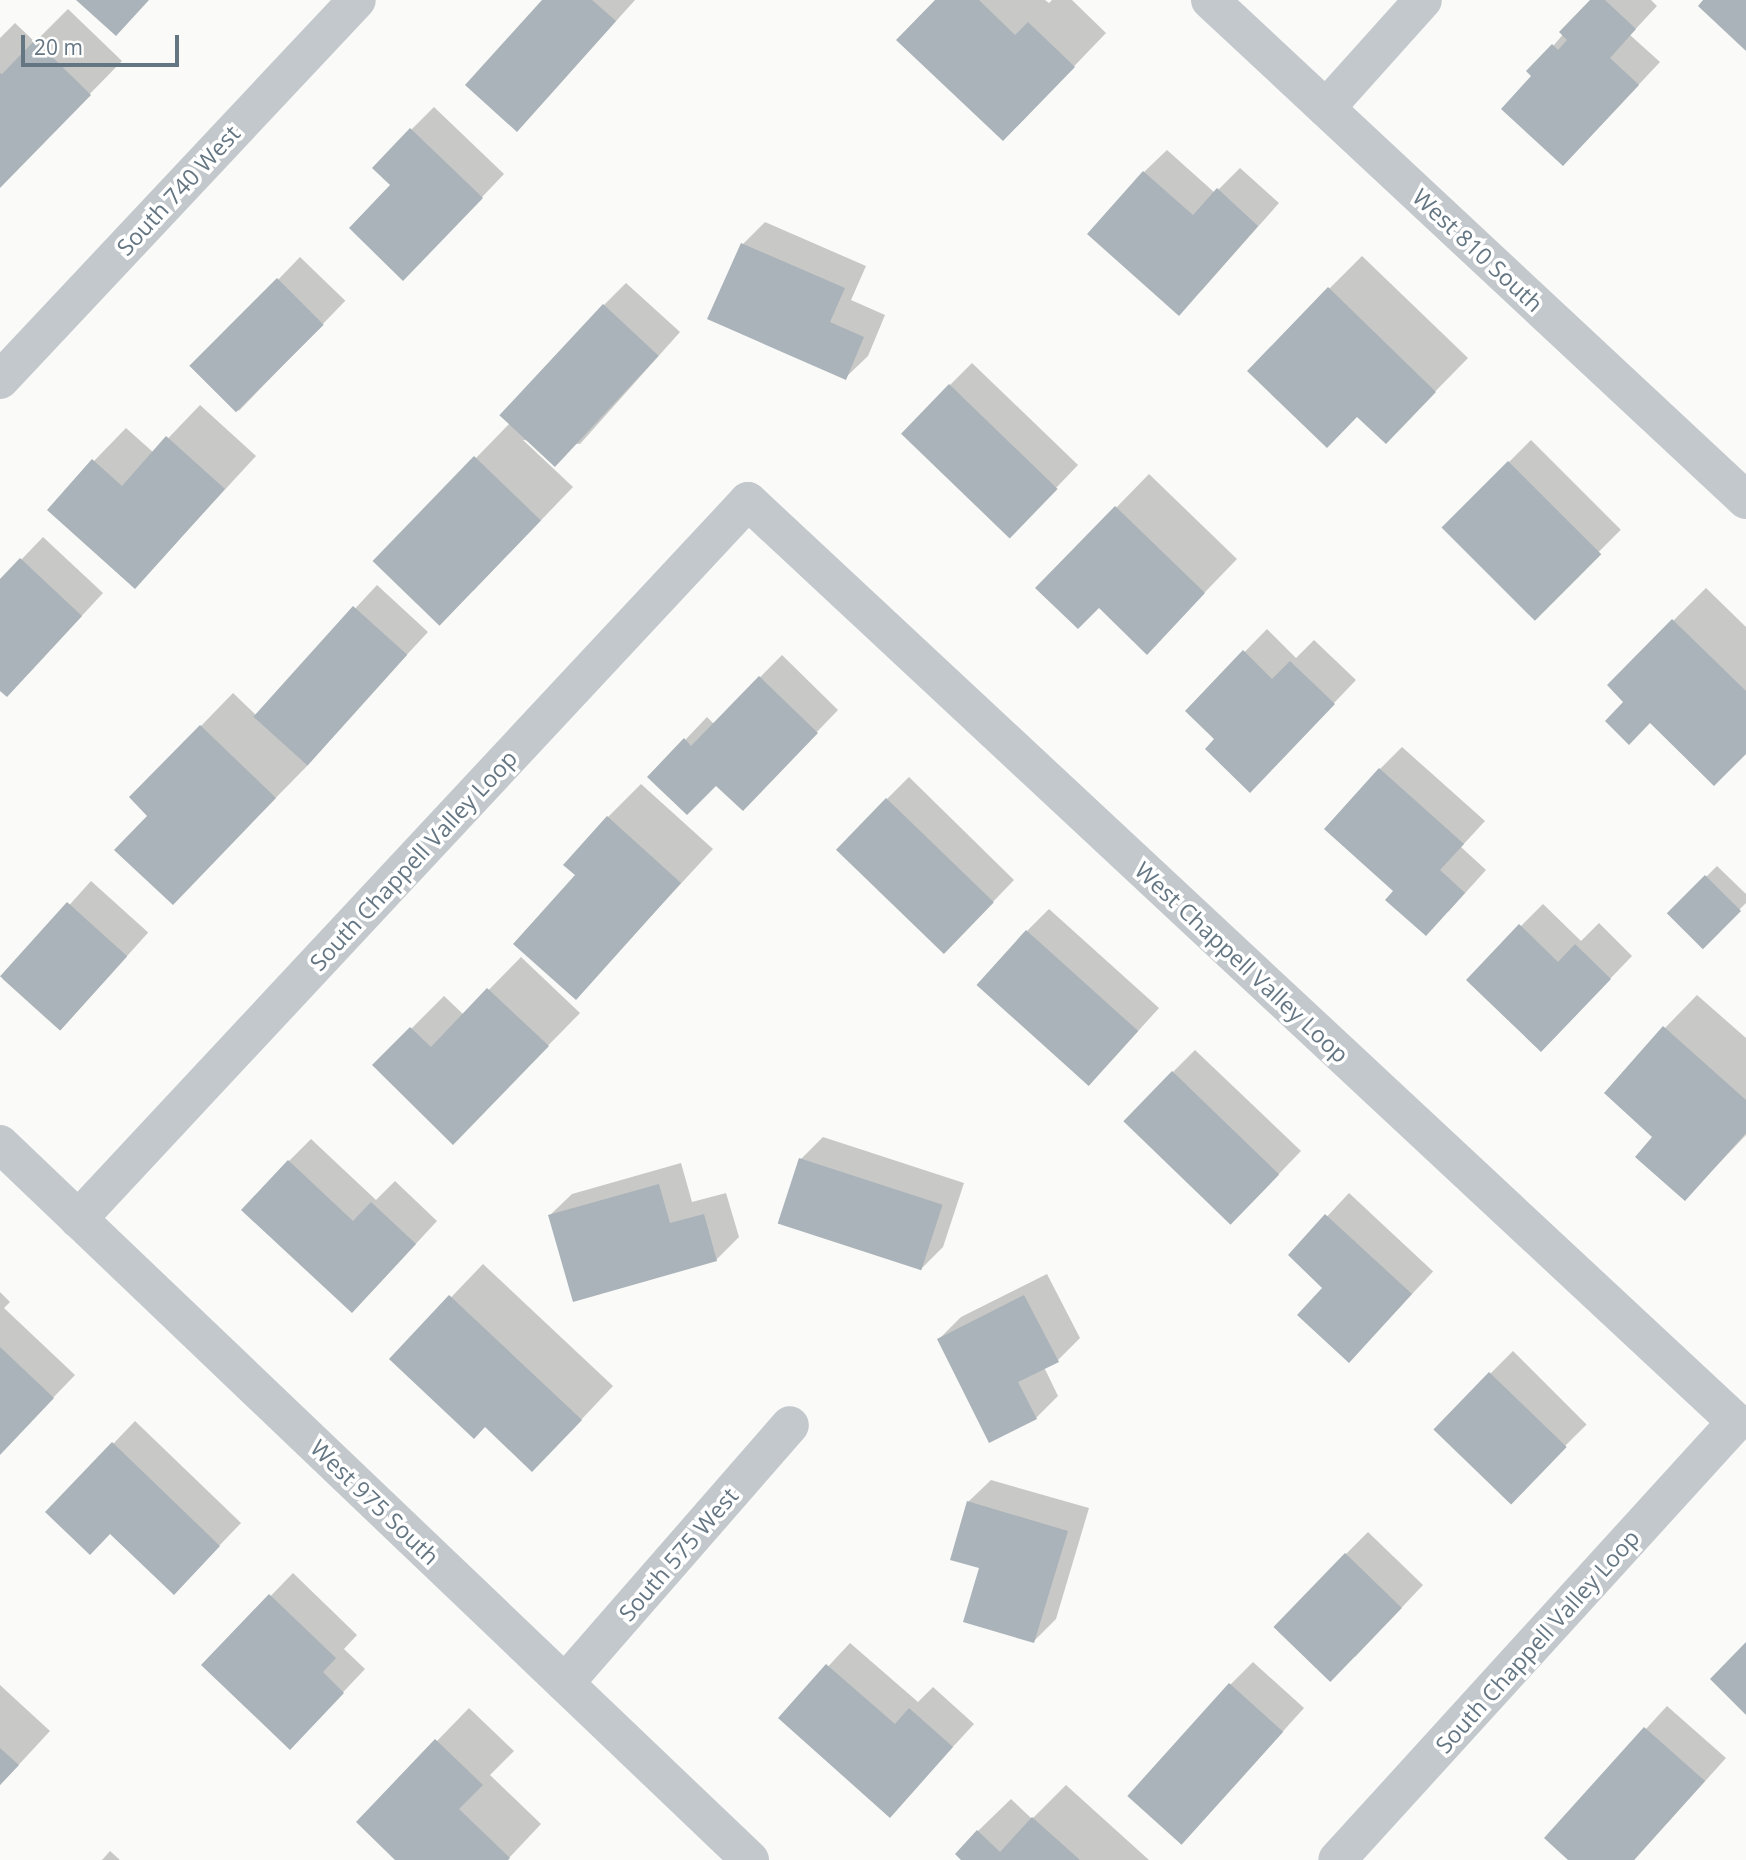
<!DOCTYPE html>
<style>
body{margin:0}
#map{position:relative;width:1746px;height:1860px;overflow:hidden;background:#fafaf8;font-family:"Open Sans",sans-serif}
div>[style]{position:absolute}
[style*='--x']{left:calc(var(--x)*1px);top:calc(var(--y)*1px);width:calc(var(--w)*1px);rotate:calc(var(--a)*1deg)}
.shadow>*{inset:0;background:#0003;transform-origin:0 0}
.building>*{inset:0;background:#aab3b9;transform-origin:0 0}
.minor>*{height:38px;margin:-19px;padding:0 19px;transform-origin:19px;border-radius:19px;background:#c3c8cc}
span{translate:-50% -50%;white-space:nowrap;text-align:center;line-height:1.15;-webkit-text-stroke:7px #fff;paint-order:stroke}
.street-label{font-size:23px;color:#657683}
.scale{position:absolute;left:21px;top:35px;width:158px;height:32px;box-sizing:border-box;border:4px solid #657683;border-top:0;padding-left:9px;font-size:21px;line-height:24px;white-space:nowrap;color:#657683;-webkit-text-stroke:5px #fff;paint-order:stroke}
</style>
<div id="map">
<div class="shadow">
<div style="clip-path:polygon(544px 0,635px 0,539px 107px)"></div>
<div style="clip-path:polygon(937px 0,1045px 0,1049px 3px,1052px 0,1072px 0,1106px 33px,1036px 106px)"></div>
<div style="clip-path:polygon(1593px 0,1651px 0,1657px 6px,1630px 35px,1660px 62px,1585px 142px,1534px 76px,1553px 46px)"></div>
<div style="clip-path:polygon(68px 9px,122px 61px,0 186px,0 38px,15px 23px,35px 42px)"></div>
<div style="clip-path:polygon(434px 107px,504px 174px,425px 257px,392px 185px,411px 130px)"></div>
<div style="clip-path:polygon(1167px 150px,1215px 193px,1240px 168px,1279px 203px,1201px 291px,1144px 172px)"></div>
<div style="clip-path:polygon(765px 222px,866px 266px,851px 300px,885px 315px,868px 356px,845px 378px,743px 244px)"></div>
<div style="clip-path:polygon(1362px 256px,1468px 358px,1418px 409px,1329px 289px)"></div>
<div style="left:300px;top:257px;width:63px;height:153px;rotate:44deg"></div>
<div style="clip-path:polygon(626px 283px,680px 332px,580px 444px,523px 440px,573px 487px,473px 591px,476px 458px,510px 423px,604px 305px)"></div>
<div style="clip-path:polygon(972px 363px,1078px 465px,1033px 512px,950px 385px)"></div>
<div style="clip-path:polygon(200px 405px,256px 456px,135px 587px,94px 461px,126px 428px,154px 453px)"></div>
<div style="left:1531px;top:440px;width:127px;height:124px;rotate:45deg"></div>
<div style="clip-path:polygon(1149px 474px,1237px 559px,1179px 619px,1099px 606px,1038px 588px)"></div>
<div style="clip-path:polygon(43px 537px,103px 593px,29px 673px,0 688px,0 582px)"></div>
<div style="clip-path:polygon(377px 585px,428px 632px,306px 763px,308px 765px,205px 870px,201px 726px,233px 693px,256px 715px)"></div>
<div style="clip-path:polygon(1706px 588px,1746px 627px,1746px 752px,1651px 721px,1609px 685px)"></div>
<div style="clip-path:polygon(1267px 629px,1296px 658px,1314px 640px,1356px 680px,1272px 768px,1217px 739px,1187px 711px)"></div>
<div style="clip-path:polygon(782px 655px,838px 710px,765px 786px,650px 777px,707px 717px,714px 724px)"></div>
<div style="clip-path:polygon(1402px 747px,1485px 821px,1461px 847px,1486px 870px,1448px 912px,1396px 891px,1380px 769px)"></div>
<div style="clip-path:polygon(909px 777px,1014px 880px,966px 930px,887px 799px)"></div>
<div style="clip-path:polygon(641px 784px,713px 849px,576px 997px,578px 875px,608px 817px)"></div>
<div style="clip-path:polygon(1717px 866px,1746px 894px,1746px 903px,1703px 946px,1670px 913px)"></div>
<div style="left:91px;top:881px;width:77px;height:132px;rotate:42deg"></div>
<div style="clip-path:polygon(1543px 904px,1581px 941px,1599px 923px,1632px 956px,1563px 1028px,1521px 926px)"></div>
<div style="clip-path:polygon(1049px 909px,1159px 1008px,1111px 1061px,1027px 931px)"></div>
<div style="clip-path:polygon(521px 957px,580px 1013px,486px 1109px,375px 1065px,444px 996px,464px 1015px)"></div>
<div style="clip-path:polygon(1697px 995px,1746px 1038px,1746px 1135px,1685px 1199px,1655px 1137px,1665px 1028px)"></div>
<div style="clip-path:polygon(1195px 1050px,1301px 1151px,1254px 1200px,1173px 1072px)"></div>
<div style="clip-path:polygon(823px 1137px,964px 1183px,943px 1247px,920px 1270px,801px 1159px)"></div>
<div style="clip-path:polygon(311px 1139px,376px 1200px,395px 1181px,437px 1221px,374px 1289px,289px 1161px)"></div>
<div style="clip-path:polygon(681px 1163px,692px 1202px,726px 1193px,739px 1237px,716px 1260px,549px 1216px,572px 1194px)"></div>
<div style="left:1349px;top:1193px;width:115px;height:86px;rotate:43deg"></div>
<div style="clip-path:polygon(483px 1264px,613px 1386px,565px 1437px,485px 1425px,392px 1359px)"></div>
<div style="clip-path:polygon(1047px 1274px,1080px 1338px,1058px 1360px,1044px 1367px,1058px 1396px,1036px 1418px,939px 1339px,961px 1317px)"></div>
<div style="clip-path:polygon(0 1292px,10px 1302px,4px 1308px,75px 1375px,0 1453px)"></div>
<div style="left:1513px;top:1351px;width:104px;height:110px;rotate:45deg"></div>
<div style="clip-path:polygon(135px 1421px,241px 1523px,196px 1570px,113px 1444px)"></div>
<div style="clip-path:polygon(991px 1480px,1089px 1508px,1056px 1619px,1034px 1641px,981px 1567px,968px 1502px)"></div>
<div style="clip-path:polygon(1368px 1532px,1423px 1585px,1355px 1657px,1346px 1554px)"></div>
<div style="clip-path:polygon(293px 1573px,357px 1635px,344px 1649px,365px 1669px,312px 1725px,204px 1665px)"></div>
<div style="clip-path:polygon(850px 1643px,918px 1702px,933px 1687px,974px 1724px,890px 1815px,780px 1718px)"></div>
<div style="clip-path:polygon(1253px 1662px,1304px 1708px,1203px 1820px,1230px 1685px)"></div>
<div style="clip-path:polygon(0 1685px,50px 1731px,0 1785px)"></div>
<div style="clip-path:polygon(1667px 1706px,1726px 1758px,1634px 1860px,1570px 1860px,1546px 1838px)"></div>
<div style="clip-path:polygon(469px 1708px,514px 1751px,490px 1775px,541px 1824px,507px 1860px,398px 1860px,437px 1741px)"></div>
<div style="clip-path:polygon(1066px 1785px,1149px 1860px,964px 1860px,978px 1831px,1011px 1799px,1032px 1819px)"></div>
<div style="clip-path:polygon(110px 1851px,120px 1860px,102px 1860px)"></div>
</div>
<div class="building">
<div style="clip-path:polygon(76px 0,149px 0,116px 36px)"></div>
<div style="clip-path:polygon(542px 0,592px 0,616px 21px,517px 132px,465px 85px)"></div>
<div style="clip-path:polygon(935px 0,979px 0,1015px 35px,1028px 22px,1075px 67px,1003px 141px,896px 40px)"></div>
<div style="clip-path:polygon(1590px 0,1605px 0,1636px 29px,1610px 58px,1639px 85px,1563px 166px,1501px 109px,1531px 76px,1526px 71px,1552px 44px,1558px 50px,1567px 40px,1559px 32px)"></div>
<div style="clip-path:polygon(1703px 0,1746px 0,1746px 51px,1698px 6px)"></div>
<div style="clip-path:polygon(35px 40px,91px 95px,0 188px,0 73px,2px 74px)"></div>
<div style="clip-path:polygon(410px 128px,483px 198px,403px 281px,349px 228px,390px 185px,372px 168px)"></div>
<div style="clip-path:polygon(1143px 171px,1193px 215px,1217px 188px,1258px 226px,1179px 316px,1087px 234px)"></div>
<div style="clip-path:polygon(741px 243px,845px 288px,830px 322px,864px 337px,846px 380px,707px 319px)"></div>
<div style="left:277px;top:278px;width:66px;height:124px;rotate:45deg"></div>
<div style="clip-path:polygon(1328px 287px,1436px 392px,1386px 444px,1357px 417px,1327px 448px,1247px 371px)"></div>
<div style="left:603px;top:304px;width:76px;height:152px;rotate:43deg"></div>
<div style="left:949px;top:384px;width:151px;height:69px;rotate:44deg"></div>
<div style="clip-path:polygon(166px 436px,225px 489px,135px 589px,47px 510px,92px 459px,122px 486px)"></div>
<div style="left:474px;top:456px;width:93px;height:146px;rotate:44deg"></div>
<div style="left:1508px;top:461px;width:132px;height:94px;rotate:45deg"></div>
<div style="clip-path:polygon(1115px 506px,1205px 593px,1147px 655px,1099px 608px,1078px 629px,1035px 588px)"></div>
<div style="clip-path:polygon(20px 558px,82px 616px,7px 697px,0 691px,0 579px)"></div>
<div style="left:353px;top:606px;width:73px;height:149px;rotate:42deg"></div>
<div style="clip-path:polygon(1672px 619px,1746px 691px,1746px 754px,1714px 786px,1650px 723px,1629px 745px,1605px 721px,1623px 702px,1607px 685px)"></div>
<div style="clip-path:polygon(1243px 650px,1272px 679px,1290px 661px,1335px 704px,1250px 793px,1205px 749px,1214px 739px,1185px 711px)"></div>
<div style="clip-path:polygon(759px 676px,818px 733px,743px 811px,716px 786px,687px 815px,647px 777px,684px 738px,691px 746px)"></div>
<div style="clip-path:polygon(200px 725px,276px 798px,173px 905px,114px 850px,147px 816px,129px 797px)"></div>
<div style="clip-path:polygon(1379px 768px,1464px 844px,1440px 870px,1465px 893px,1426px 936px,1385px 900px,1393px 891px,1324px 829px)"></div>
<div style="left:886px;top:798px;width:150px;height:72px;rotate:44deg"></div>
<div style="clip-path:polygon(607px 816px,681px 883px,576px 1000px,513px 944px,575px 875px,563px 865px)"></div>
<div style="left:1705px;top:875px;width:51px;height:54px;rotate:45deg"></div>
<div style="left:67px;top:902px;width:81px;height:100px;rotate:42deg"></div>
<div style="clip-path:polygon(1519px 924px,1558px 962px,1575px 944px,1611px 979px,1541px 1052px,1466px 980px)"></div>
<div style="left:1026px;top:930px;width:151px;height:74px;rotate:42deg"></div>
<div style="clip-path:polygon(487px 988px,549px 1046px,453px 1145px,372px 1065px,410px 1027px,431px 1047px)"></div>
<div style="clip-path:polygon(1663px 1026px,1746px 1100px,1746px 1133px,1685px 1201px,1635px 1157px,1652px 1137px,1604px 1093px)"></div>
<div style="left:1172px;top:1071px;width:149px;height:70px;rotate:44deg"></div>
<div style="left:799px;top:1158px;width:151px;height:69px;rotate:18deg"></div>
<div style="clip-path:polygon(288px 1160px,353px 1221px,371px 1202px,416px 1244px,352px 1313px,241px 1210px)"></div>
<div style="clip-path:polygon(659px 1184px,670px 1223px,704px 1214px,717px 1261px,573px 1302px,548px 1215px)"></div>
<div style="clip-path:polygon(1325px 1214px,1412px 1294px,1349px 1363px,1297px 1315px,1322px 1288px,1288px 1255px)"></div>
<div style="clip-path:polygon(449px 1295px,582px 1420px,532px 1472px,485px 1427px,474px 1439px,389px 1359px)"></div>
<div style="clip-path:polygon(1024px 1295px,1059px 1362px,1018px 1382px,1037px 1419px,989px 1443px,937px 1339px)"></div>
<div style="clip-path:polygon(0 1347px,54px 1398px,0 1455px)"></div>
<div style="left:1489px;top:1372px;width:108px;height:80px;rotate:44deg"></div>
<div style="clip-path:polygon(112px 1442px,220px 1546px,174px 1595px,110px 1534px,90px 1555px,45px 1512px)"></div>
<div style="clip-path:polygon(967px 1501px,1068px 1531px,1034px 1643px,963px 1622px,979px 1568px,950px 1560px)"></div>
<div style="left:1345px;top:1553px;width:79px;height:103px;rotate:44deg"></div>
<div style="clip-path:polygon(269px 1594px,336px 1658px,323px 1672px,344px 1693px,290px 1750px,201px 1665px)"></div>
<div style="clip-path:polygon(1746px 1642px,1746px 1715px,1710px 1679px)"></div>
<div style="clip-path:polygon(826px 1664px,895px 1724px,909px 1708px,953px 1747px,890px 1818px,778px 1718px)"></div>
<div style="left:1229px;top:1683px;width:73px;height:152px;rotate:42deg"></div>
<div style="clip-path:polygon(1644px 1727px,1705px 1781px,1634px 1860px,1568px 1860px,1544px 1838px)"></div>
<div style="clip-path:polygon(435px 1739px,483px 1785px,459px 1809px,510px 1858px,508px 1860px,395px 1860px,356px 1822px)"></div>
<div style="clip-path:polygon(0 1748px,19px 1765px,0 1785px)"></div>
<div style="clip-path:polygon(1032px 1817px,1080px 1860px,961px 1860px,955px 1854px,977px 1830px,1000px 1852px)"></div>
</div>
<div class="minor">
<div style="--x:1210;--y:0;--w:733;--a:43.01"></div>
<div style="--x:1326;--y:108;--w:145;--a:-48.1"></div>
<div style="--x:0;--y:380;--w:521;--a:-46.79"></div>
<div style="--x:0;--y:1144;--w:1037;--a:43.67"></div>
<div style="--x:78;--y:1219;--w:982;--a:-46.98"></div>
<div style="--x:748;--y:501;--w:1351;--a:42.99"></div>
<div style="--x:1736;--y:1422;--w:592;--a:132.33"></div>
<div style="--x:565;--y:1683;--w:342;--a:-48.9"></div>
</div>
<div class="street-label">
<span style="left:178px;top:190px;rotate:-47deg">South 740 West</span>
<span style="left:1478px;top:250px;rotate:43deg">West 810 South</span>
<span style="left:413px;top:860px;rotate:-47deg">South Chappell Valley Loop</span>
<span style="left:1242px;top:962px;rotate:43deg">West Chappell Valley Loop</span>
<span style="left:375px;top:1502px;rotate:44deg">West 975 South</span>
<span style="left:678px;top:1554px;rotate:-49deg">South 575 West</span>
<span style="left:1537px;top:1641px;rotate:-48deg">South Chappell Valley Loop</span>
</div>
<div class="scale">20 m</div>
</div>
